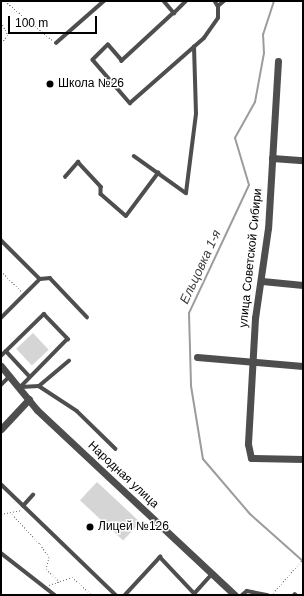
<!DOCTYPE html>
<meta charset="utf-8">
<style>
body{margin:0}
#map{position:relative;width:304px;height:596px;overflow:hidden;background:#fff;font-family:Helvetica,sans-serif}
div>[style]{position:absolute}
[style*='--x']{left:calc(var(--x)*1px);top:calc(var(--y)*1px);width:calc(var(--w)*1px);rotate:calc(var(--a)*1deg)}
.green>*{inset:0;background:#d5d5d5;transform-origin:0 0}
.stream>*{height:2px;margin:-1px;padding:0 1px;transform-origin:1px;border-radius:1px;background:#9c9c9c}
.path>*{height:1px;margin-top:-0.5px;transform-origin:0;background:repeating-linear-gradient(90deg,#707070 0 1px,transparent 0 3px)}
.service>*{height:3.5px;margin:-1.75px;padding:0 1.75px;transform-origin:1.75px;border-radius:1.75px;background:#4e4e4e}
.minor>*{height:7px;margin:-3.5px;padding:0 3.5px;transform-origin:3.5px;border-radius:3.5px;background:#4e4e4e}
.dots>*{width:11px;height:11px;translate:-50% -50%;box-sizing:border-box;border:2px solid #fff;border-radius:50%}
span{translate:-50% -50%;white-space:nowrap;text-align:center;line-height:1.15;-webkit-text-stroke:3px #fff;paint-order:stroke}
.poi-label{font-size:12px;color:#000}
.left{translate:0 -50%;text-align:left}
.street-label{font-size:12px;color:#000}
.water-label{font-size:13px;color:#3d3d3d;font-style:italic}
.frame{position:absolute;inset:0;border:2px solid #000;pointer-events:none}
.scale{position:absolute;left:8px;top:16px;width:89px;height:18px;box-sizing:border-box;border:2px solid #000;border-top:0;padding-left:5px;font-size:12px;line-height:14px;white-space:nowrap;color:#000;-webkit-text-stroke:3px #fff;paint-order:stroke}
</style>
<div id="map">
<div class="green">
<div style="left:33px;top:333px;width:23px;height:23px;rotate:47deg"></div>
<div style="left:97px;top:482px;width:59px;height:25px;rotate:43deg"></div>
</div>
<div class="stream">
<div style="--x:274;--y:1;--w:35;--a:108"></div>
<div style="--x:263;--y:34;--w:19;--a:87"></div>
<div style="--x:264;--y:53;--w:50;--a:100.4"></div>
<div style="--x:255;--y:102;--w:41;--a:119.1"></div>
<div style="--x:235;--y:138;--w:49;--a:73.4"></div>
<div style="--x:249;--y:185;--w:141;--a:115.1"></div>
<div style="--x:189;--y:313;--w:73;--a:88.4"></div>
<div style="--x:191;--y:386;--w:74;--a:80.7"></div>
<div style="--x:203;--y:459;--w:72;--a:49.5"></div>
<div style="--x:250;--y:514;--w:71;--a:41.6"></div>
</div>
<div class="path">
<div style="--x:5;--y:1;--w:61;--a:39.7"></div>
<div style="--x:1;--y:22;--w:15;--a:62"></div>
<div style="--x:8;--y:35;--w:11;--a:131"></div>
<div style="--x:1;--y:271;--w:28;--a:45"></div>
<div style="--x:1;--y:514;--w:20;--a:-11"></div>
<div style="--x:12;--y:514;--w:41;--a:47"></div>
<div style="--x:40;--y:544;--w:16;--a:55"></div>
<div style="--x:49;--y:557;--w:12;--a:104"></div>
<div style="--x:46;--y:569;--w:16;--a:43"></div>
<div style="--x:49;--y:585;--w:24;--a:-19"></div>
<div style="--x:72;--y:577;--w:27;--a:42"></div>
<div style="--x:273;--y:593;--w:45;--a:-48.6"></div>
</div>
<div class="service">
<div style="--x:164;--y:1;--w:16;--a:50"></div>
<div style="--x:174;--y:13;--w:17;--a:-45"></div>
<div style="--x:215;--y:1;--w:6;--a:59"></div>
<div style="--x:218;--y:6;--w:8;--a:-40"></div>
<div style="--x:174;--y:13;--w:71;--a:137.3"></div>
<div style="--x:122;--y:61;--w:21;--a:-131"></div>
<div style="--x:108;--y:45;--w:21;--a:135"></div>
<div style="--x:93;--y:60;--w:57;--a:49.3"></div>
<div style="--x:130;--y:103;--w:98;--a:-41.3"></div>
<div style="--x:204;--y:38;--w:24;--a:-55"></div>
<div style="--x:218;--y:18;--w:12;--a:-90"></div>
<div style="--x:56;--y:43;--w:64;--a:-41.2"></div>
<div style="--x:134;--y:156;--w:64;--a:35.4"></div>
<div style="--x:186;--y:193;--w:80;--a:-82.8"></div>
<div style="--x:196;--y:114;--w:67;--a:-91.7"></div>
<div style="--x:65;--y:177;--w:20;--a:-49"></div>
<div style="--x:78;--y:162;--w:34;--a:47"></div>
<div style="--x:101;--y:187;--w:7;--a:90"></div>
<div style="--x:101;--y:194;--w:33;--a:41"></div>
<div style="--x:126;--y:216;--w:54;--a:-53.3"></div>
<div style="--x:1;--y:240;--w:55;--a:45"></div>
<div style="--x:1;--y:318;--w:55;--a:-45"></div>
<div style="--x:40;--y:279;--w:10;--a:-6"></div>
<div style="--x:50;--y:278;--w:54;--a:46.5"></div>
<div style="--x:6;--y:351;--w:35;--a:47"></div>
<div style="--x:1;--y:356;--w:60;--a:-44.3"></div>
<div style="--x:44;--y:314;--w:35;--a:46"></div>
<div style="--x:68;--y:339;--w:67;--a:134.4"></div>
<div style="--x:1;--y:385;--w:13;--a:-45"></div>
<div style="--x:39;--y:386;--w:45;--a:33.3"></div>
<div style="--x:77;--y:411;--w:54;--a:44.3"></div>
<div style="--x:21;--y:387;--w:18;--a:-3"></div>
<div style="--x:39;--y:386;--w:39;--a:-40"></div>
<div style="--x:1;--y:484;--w:160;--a:44"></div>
<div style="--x:23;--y:506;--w:15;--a:-48"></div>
<div style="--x:1;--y:553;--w:68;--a:37.9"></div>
<div style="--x:194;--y:594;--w:27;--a:-48"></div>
<div style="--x:295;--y:594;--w:1;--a:45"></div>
<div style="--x:125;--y:595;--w:52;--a:-47.4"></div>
<div style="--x:160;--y:557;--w:51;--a:46.6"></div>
<div style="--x:242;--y:595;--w:6;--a:-39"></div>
<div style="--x:247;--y:591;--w:21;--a:11"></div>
</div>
<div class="minor">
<div style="--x:278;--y:61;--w:167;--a:93.4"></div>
<div style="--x:268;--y:228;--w:91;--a:98.2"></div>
<div style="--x:255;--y:318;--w:126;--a:93.2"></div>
<div style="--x:248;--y:444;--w:14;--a:78"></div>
<div style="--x:251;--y:458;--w:52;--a:1.1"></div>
<div style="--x:272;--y:158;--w:31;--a:4"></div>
<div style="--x:262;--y:281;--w:41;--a:5.6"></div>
<div style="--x:197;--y:357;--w:106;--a:4.9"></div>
<div style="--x:1;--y:366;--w:57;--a:50.7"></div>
<div style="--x:37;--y:410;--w:271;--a:43.1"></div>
<div style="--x:1;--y:429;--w:41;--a:-47"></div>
</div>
<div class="dots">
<div style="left:50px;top:84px;background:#000"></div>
<div style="left:90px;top:527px;background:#000"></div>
</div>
<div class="poi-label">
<span class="left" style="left:58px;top:84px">Школа №26</span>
<span class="left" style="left:98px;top:527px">Лицей №126</span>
</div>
<div class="street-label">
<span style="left:251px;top:258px;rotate:-84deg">улица Советской Сибири</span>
<span style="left:123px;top:475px;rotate:43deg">Народная улица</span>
</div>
<div class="water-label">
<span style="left:201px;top:267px;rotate:-65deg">Ельцовка 1-я</span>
</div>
<div class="frame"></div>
<div class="scale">100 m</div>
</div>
